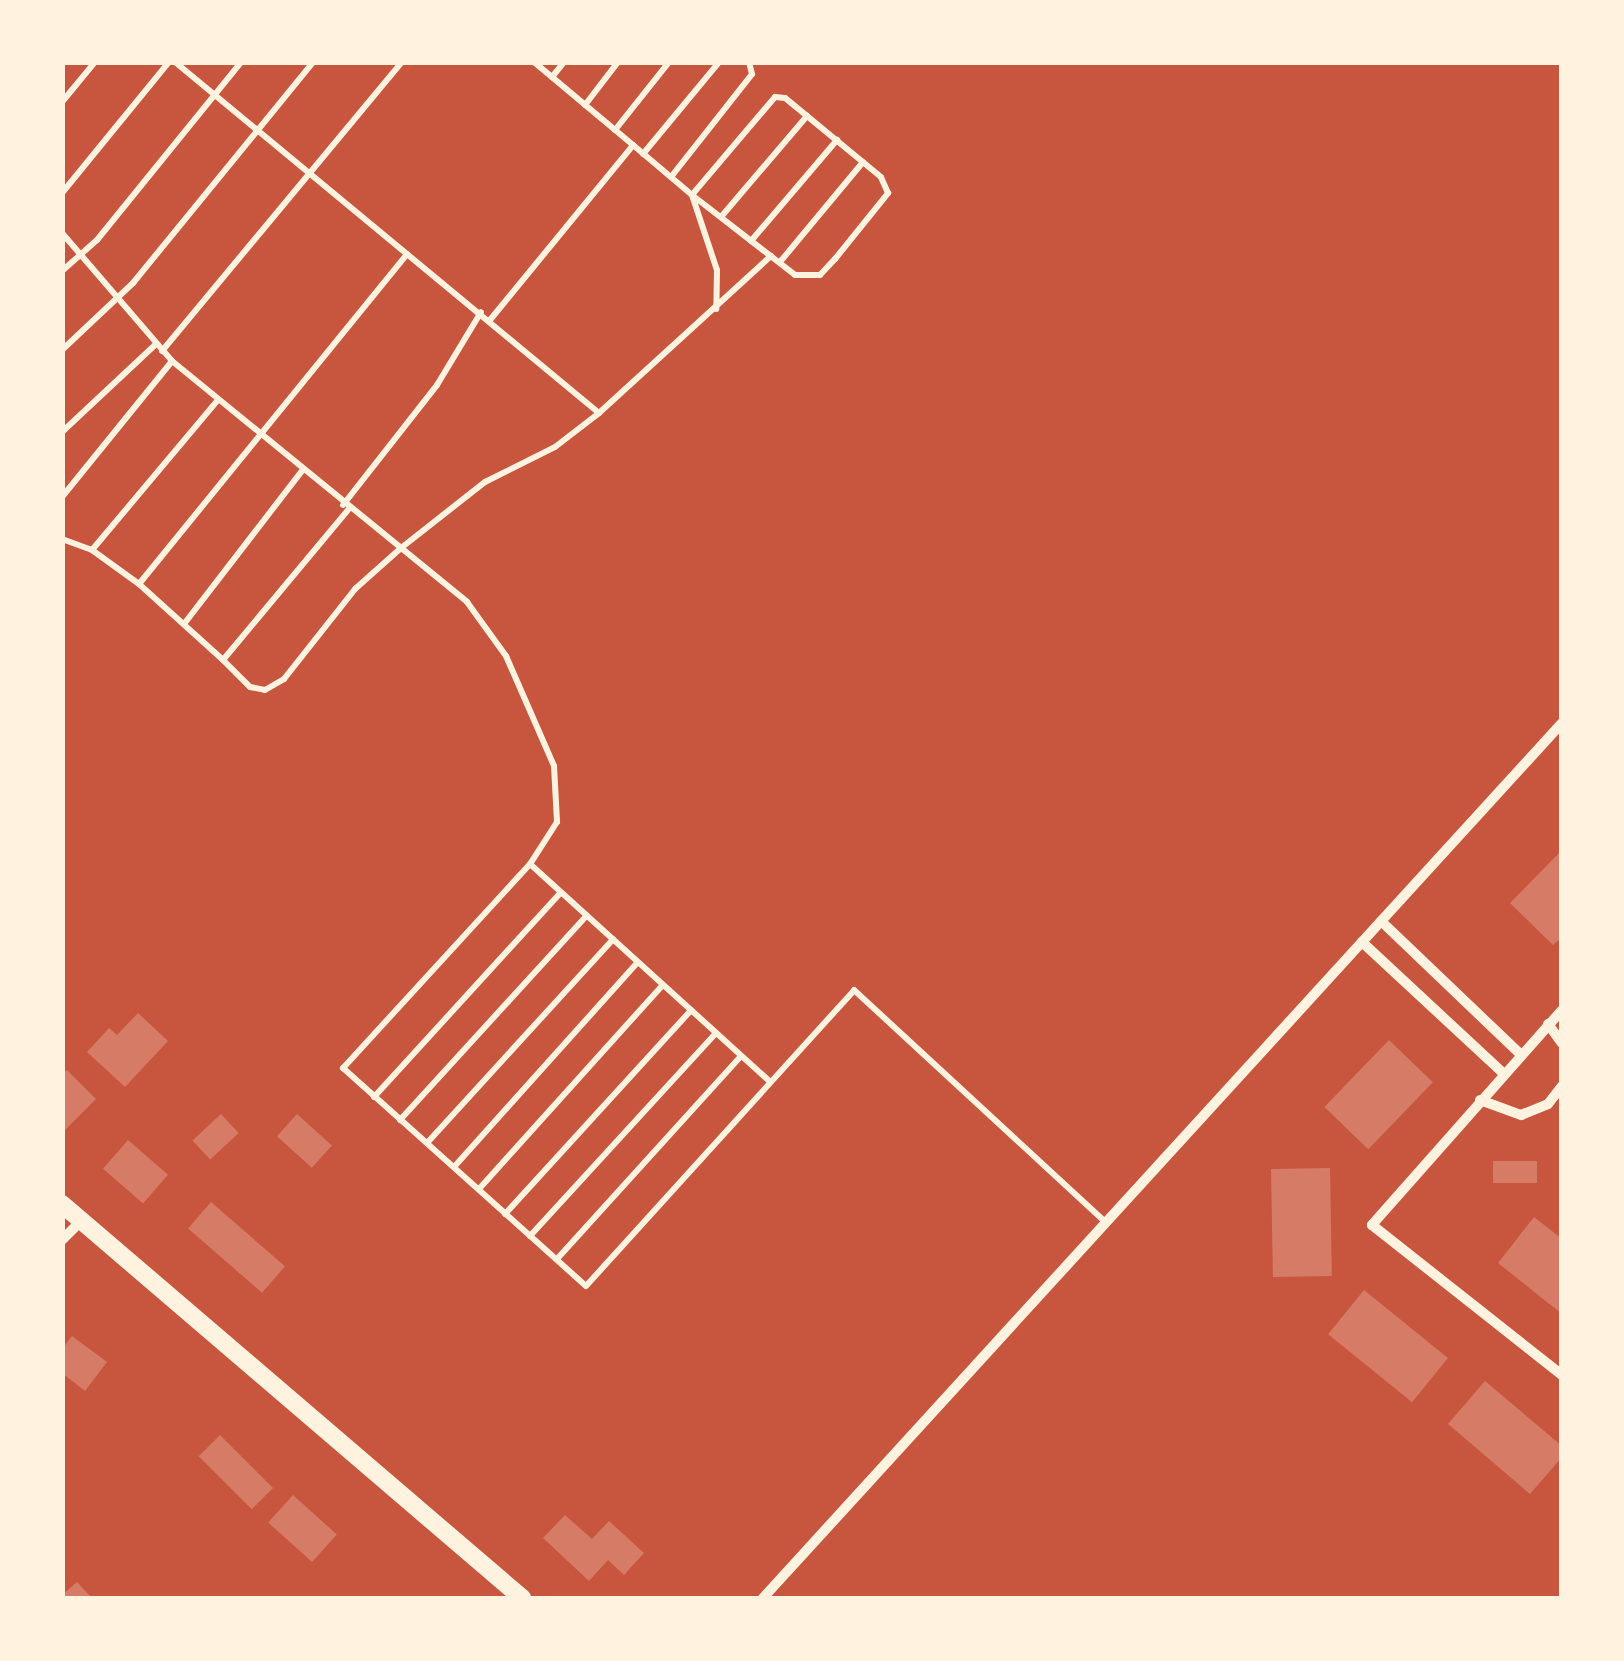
<!DOCTYPE html>
<style>
body{margin:0}
#map{position:relative;width:1624px;height:1661px;overflow:hidden;background:#c8553d;font-family:"Varela Round",sans-serif}
div>[style]{position:absolute}
[style*='--x']{left:calc(var(--x)*1px);top:calc(var(--y)*1px);width:calc(var(--w)*1px);rotate:calc(var(--a)*1deg)}
.building>*{inset:0;background:#d67c66;transform-origin:0 0}
.service>*{height:6px;margin:-3px;padding:0 3px;transform-origin:3px;border-radius:3px;background:#fff3e0}
.minor>*{height:10px;margin:-5px;padding:0 5px;transform-origin:5px;border-radius:5px;background:#fff3e0}
.secondary>*{height:18px;margin:-9px;padding:0 9px;transform-origin:9px;border-radius:9px;background:#fff3e0}
span{translate:-50% -50%;white-space:nowrap;text-align:center;line-height:1.15;-webkit-text-stroke:9px #fff3e0;paint-order:stroke}
.frame{position:absolute;inset:0;border:65px solid #fff3e0;pointer-events:none}
</style>
<div id="map">
<div class="building">
<div style="clip-path:polygon(1562px 850px,1562px 937px,1553px 945px,1510px 903px)"></div>
<div style="clip-path:polygon(138px 1013px,168px 1041px,125px 1087px,87px 1052px,109px 1028px,117px 1035px)"></div>
<div style="left:1389px;top:1040px;width:61px;height:93px;rotate:44deg"></div>
<div style="clip-path:polygon(67px 1070px,96px 1099px,62px 1133px,62px 1074px)"></div>
<div style="left:221px;top:1114px;width:26px;height:39px;rotate:47deg"></div>
<div style="left:297px;top:1114px;width:47px;height:30px;rotate:42deg"></div>
<div style="left:128px;top:1140px;width:53px;height:38px;rotate:41deg"></div>
<div style="left:1493px;top:1161px;width:44px;height:22px"></div>
<div style="left:1330px;top:1168px;width:108px;height:59px;rotate:89deg"></div>
<div style="left:211px;top:1202px;width:98px;height:35px;rotate:41deg"></div>
<div style="clip-path:polygon(1534px 1217px,1562px 1239px,1562px 1314px,1498px 1263px)"></div>
<div style="left:1364px;top:1290px;width:108px;height:57px;rotate:39deg"></div>
<div style="clip-path:polygon(72px 1336px,107px 1362px,85px 1391px,62px 1373px,62px 1349px)"></div>
<div style="clip-path:polygon(1485px 1381px,1562px 1446px,1562px 1457px,1530px 1494px,1448px 1424px)"></div>
<div style="left:220px;top:1435px;width:75px;height:30px;rotate:45deg"></div>
<div style="left:293px;top:1495px;width:59px;height:37px;rotate:42deg"></div>
<div style="clip-path:polygon(565px 1515px,592px 1539px,609px 1521px,644px 1553px,624px 1575px,608px 1560px,589px 1581px,543px 1538px)"></div>
<div style="clip-path:polygon(77px 1582px,92px 1598px,62px 1598px,62px 1595px)"></div>
</div>
<div class="service">
<div style="--x:175;--y:62;--w:550;--a:39.62"></div>
<div style="--x:552;--y:77;--w:19;--a:-51"></div>
<div style="--x:62;--y:102;--w:52;--a:-50.5"></div>
<div style="--x:585;--y:105;--w:54;--a:-52.5"></div>
<div style="--x:615;--y:130;--w:87;--a:-51.5"></div>
<div style="--x:633;--y:145;--w:77;--a:40.3"></div>
<div style="--x:692;--y:195;--w:130;--a:37.8"></div>
<div style="--x:795;--y:275;--w:25;--a:0"></div>
<div style="--x:820;--y:275;--w:22;--a:-47"></div>
<div style="--x:835;--y:259;--w:85;--a:-51.2"></div>
<div style="--x:888;--y:193;--w:17;--a:-114"></div>
<div style="--x:881;--y:177;--w:124;--a:-140.5"></div>
<div style="--x:785;--y:98;--w:10;--a:-174"></div>
<div style="--x:775;--y:97;--w:128;--a:130.3"></div>
<div style="--x:692;--y:195;--w:79;--a:71.6"></div>
<div style="--x:717;--y:270;--w:39;--a:91"></div>
<div style="--x:643;--y:154;--w:119;--a:-50.4"></div>
<div style="--x:671;--y:177;--w:131;--a:-51.8"></div>
<div style="--x:752;--y:74;--w:12;--a:-104"></div>
<div style="--x:62;--y:193;--w:169;--a:-50.8"></div>
<div style="--x:721;--y:217;--w:133;--a:-49.6"></div>
<div style="--x:62;--y:233;--w:169;--a:49.3"></div>
<div style="--x:172;--y:361;--w:381;--a:39.2"></div>
<div style="--x:467;--y:602;--w:67;--a:54.2"></div>
<div style="--x:506;--y:656;--w:120;--a:66.4"></div>
<div style="--x:554;--y:766;--w:56;--a:86.9"></div>
<div style="--x:557;--y:822;--w:50;--a:122.7"></div>
<div style="--x:530;--y:864;--w:324;--a:42.2"></div>
<div style="--x:751;--y:241;--w:133;--a:-49.6"></div>
<div style="--x:780;--y:262;--w:130;--a:-50.3"></div>
<div style="--x:62;--y:271;--w:47;--a:-41.5"></div>
<div style="--x:97;--y:240;--w:229;--a:-51"></div>
<div style="--x:490;--y:320;--w:226;--a:-50.7"></div>
<div style="--x:633;--y:145;--w:129;--a:-140"></div>
<div style="--x:62;--y:350;--w:98;--a:-43.3"></div>
<div style="--x:133;--y:283;--w:285;--a:-50.8"></div>
<div style="--x:162;--y:351;--w:376;--a:-50.3"></div>
<div style="--x:62;--y:432;--w:127;--a:-43.1"></div>
<div style="--x:62;--y:497;--w:175;--a:-51"></div>
<div style="--x:343;--y:505;--w:152;--a:-51.9"></div>
<div style="--x:437;--y:385;--w:85;--a:-58.9"></div>
<div style="--x:62;--y:539;--w:32;--a:20"></div>
<div style="--x:92;--y:550;--w:58;--a:35.9"></div>
<div style="--x:139;--y:584;--w:113;--a:42.1"></div>
<div style="--x:223;--y:660;--w:197;--a:-50.2"></div>
<div style="--x:92;--y:550;--w:196;--a:-50"></div>
<div style="--x:139;--y:584;--w:425;--a:-50.9"></div>
<div style="--x:184;--y:624;--w:193;--a:-52.4"></div>
<div style="--x:223;--y:660;--w:38;--a:45"></div>
<div style="--x:250;--y:687;--w:15;--a:11"></div>
<div style="--x:265;--y:690;--w:22;--a:-30"></div>
<div style="--x:284;--y:679;--w:115;--a:-51.7"></div>
<div style="--x:355;--y:589;--w:62;--a:-41.7"></div>
<div style="--x:401;--y:548;--w:107;--a:-38.2"></div>
<div style="--x:485;--y:482;--w:78;--a:-26.6"></div>
<div style="--x:555;--y:447;--w:56;--a:-37.7"></div>
<div style="--x:599;--y:413;--w:233;--a:-42.4"></div>
<div style="--x:530;--y:864;--w:277;--a:132.5"></div>
<div style="--x:343;--y:1068;--w:326;--a:41.9"></div>
<div style="--x:586;--y:1286;--w:399;--a:-47.8"></div>
<div style="--x:854;--y:990;--w:342;--a:42.7"></div>
<div style="--x:374;--y:1097;--w:277;--a:-47.6"></div>
<div style="--x:400;--y:1120;--w:277;--a:-47.6"></div>
<div style="--x:427;--y:1143;--w:276;--a:-47.6"></div>
<div style="--x:454;--y:1167;--w:275;--a:-48.1"></div>
<div style="--x:479;--y:1189;--w:275;--a:-48"></div>
<div style="--x:505;--y:1214;--w:276;--a:-47.6"></div>
<div style="--x:530;--y:1236;--w:275;--a:-47.5"></div>
<div style="--x:557;--y:1259;--w:274;--a:-47.8"></div>
</div>
<div class="minor">
<div style="--x:1381;--y:921;--w:192;--a:43.7"></div>
<div style="--x:1362;--y:942;--w:192;--a:42.9"></div>
<div style="--x:1562;--y:1010;--w:287;--a:131.5"></div>
<div style="--x:1372;--y:1225;--w:242;--a:38.3"></div>
<div style="--x:1548;--y:1024;--w:24;--a:54"></div>
<div style="--x:1480;--y:1100;--w:44;--a:20.1"></div>
<div style="--x:1521;--y:1115;--w:29;--a:-22"></div>
<div style="--x:1548;--y:1104;--w:23;--a:-52"></div>
<div style="--x:62;--y:1240;--w:27;--a:-45"></div>
<div style="--x:763;--y:1598;--w:1185;--a:-47.6"></div>
</div>
<div class="secondary">
<div style="--x:62;--y:1204;--w:606;--a:40.58"></div>
</div>
<div class="frame"></div>
</div>
